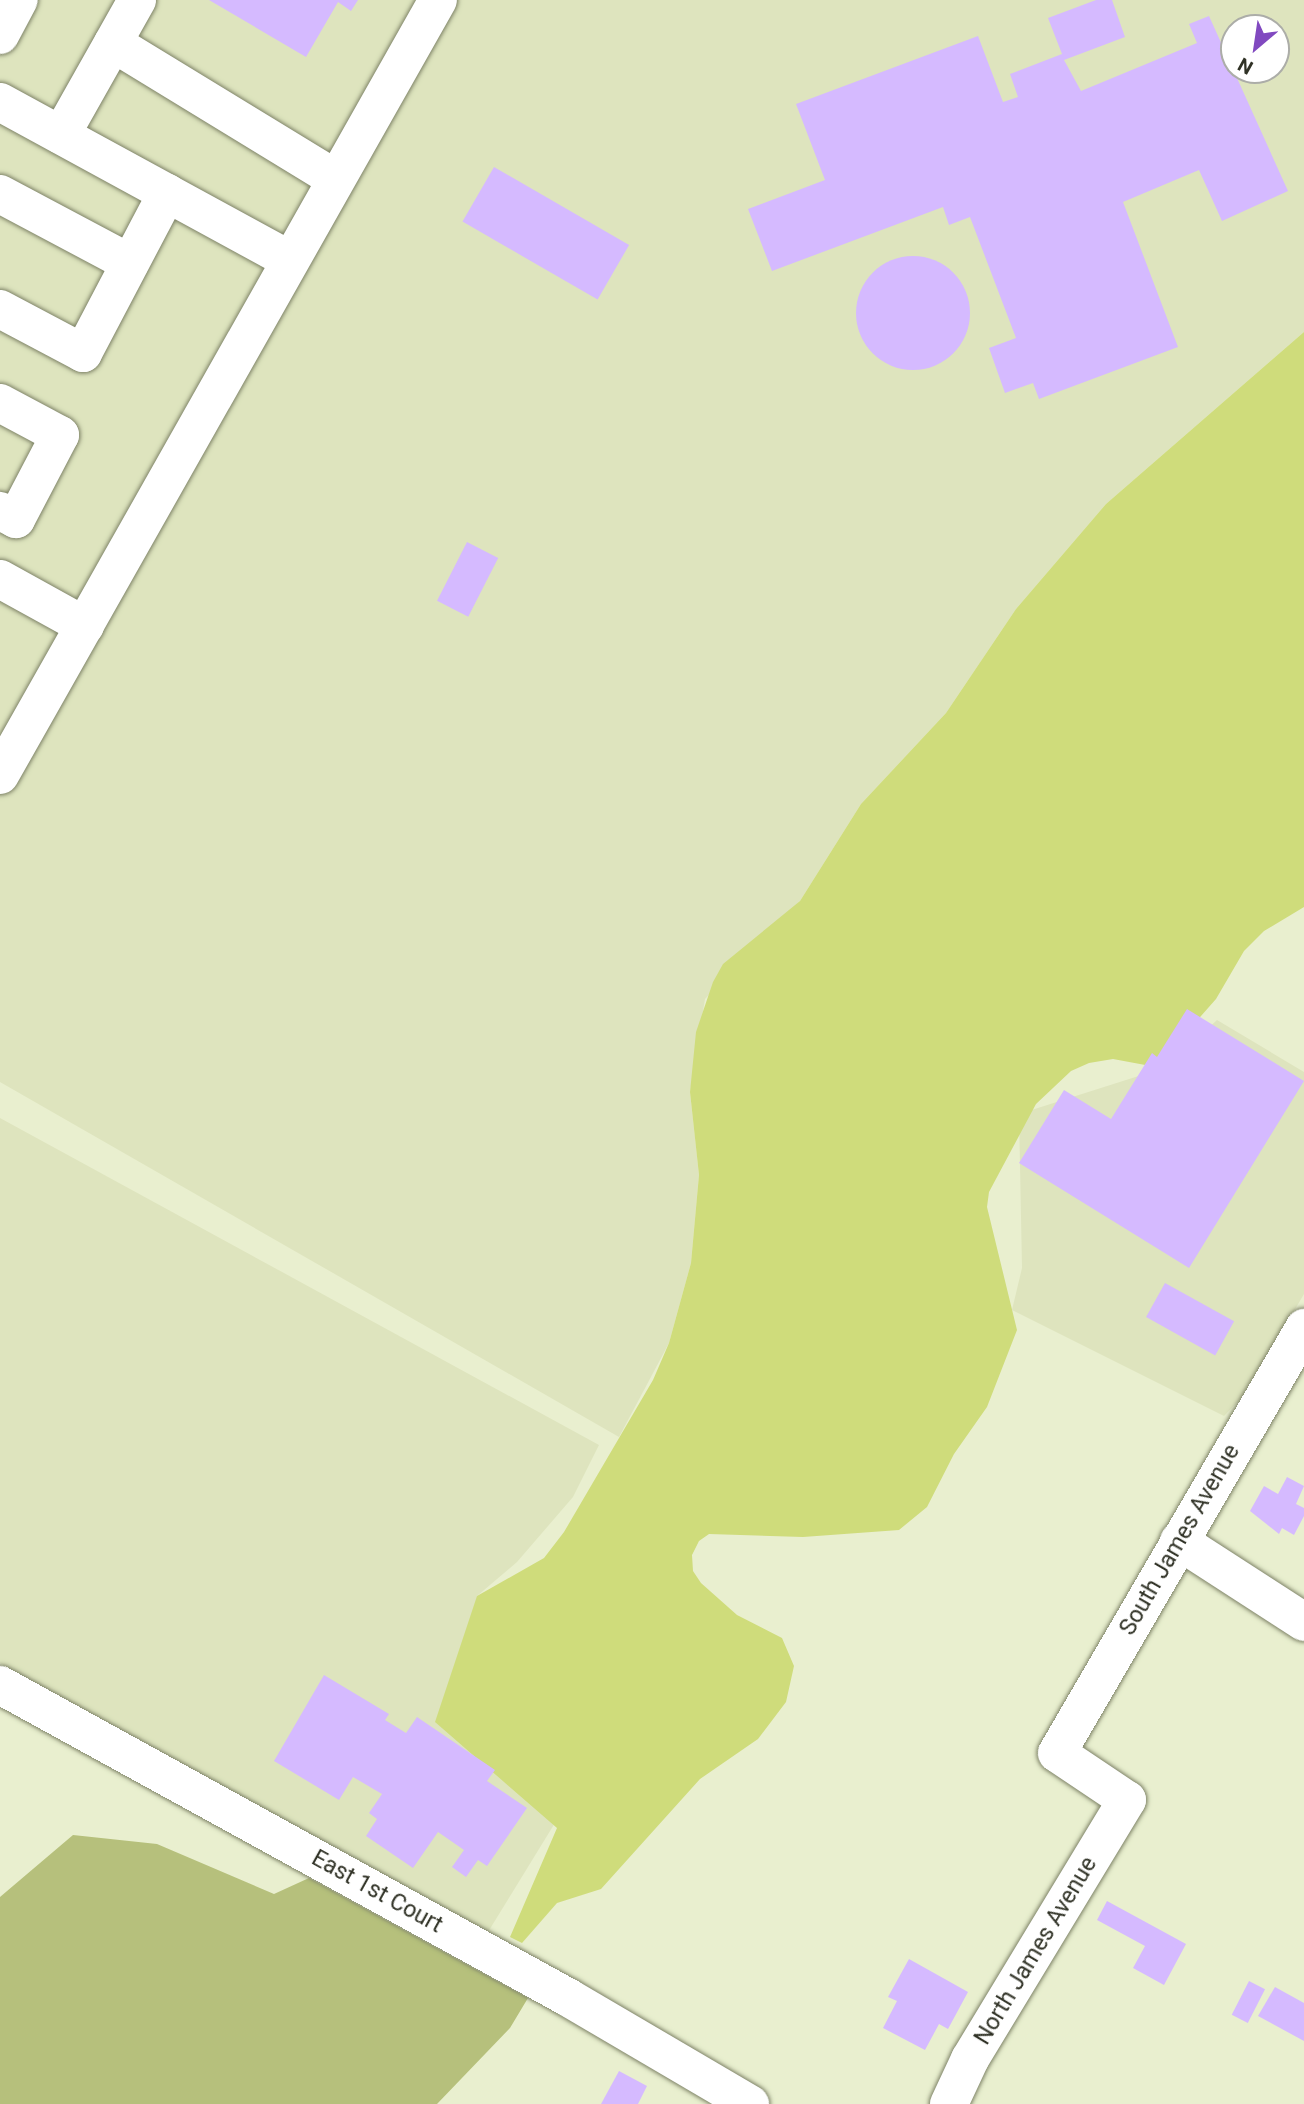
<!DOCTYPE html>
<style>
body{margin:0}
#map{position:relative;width:1304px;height:2104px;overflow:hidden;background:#e9efcf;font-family:Roboto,sans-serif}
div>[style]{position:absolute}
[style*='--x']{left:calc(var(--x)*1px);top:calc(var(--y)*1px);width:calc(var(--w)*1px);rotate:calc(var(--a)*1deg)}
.built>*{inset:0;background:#dee4be}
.green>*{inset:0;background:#b6c07c}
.water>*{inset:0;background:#cfdc7b}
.building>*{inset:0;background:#d5baff;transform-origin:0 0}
.round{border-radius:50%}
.roads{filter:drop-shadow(0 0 2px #7e8367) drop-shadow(0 0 2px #7e8367)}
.minor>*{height:38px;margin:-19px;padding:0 19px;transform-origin:19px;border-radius:19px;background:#fff}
span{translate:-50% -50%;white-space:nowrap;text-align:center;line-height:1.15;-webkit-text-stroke:5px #fff;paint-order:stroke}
.street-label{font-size:23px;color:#303226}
.north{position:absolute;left:1220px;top:14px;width:70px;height:70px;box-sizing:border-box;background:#fff;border:2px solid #acada8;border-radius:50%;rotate:209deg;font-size:19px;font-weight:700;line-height:28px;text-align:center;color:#303226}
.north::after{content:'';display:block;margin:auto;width:24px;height:32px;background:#8149c0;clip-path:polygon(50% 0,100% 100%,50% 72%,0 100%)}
</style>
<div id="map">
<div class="built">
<div style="clip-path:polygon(evenodd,0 0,1304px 0,1304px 332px,1106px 504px,1016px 609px,946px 713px,861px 804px,800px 901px,705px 999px,690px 1092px,699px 1175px,691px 1263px,669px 1343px,619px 1437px,0 1082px,0 0,1234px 28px,1276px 28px,1276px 70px,1234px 70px,1234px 28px)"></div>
<div style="clip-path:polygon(1217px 1020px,1304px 1072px,1304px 1294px,1245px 1394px,1224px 1416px,1012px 1310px,1022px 1268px,1019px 1114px,1167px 1067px)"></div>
<div style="clip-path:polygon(0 1118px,599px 1445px,573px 1497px,517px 1562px,477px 1596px,558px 1818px,488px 1932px,0 1663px)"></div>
</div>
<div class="green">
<div style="clip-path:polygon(73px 1835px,157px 1844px,274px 1894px,309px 1878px,528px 1998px,510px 2028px,437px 2104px,0 2104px,0 1897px)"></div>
</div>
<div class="water">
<div style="clip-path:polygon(1304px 332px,1304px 907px,1264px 931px,1244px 951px,1216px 999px,1156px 1067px,1113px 1059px,1089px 1063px,1071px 1071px,1036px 1104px,989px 1192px,987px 1207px,1017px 1330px,987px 1407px,954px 1454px,927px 1507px,899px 1530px,803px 1537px,709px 1534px,699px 1541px,692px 1555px,693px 1571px,701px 1583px,737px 1615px,782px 1638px,794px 1666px,786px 1702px,758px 1739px,700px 1779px,601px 1889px,557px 1903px,522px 1943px,510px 1937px,557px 1828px,435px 1722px,477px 1596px,544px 1558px,564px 1532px,653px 1380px,669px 1343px,691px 1263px,699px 1175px,690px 1092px,696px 1032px,713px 982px,723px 964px,800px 901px,861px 804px,946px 713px,1016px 609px,1106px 504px)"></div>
</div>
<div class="building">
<div style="clip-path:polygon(209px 0,358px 0,351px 11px,338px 2px,306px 57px)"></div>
<div style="clip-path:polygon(1096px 0,1112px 0,1125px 37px,1064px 60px,1081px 91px,1197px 43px,1189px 24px,1209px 16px,1288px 191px,1222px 221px,1199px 170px,1123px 202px,1178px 347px,1039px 399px,1033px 383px,1005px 393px,989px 348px,1016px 338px,970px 217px,949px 225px,943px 207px,772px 271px,748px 209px,825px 180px,796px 104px,978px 36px,1003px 102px,1018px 97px,1010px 74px,1062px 54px,1048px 18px)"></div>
<div style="left:494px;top:167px;width:156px;height:63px;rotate:30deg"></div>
<div class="round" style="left:856px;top:256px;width:114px;height:114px"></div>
<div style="left:467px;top:542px;width:35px;height:66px;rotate:27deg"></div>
<div style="clip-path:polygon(1187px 1009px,1304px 1081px,1189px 1268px,1019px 1163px,1064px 1090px,1111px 1119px,1152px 1053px,1157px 1057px)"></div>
<div style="left:1165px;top:1283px;width:79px;height:39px;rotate:29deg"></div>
<div style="clip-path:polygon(1287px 1477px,1304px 1486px,1296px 1504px,1304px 1508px,1304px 1516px,1294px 1535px,1282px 1528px,1279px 1534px,1250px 1511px,1264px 1486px,1278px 1494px)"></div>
<div style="clip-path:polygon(324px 1675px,389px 1714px,385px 1720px,406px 1733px,417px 1717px,495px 1770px,487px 1781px,527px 1808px,487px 1866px,478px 1860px,466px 1877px,452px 1867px,464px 1850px,438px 1832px,413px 1868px,366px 1836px,377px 1819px,369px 1813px,382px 1794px,353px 1777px,339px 1800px,274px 1761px)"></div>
<div style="clip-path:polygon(1107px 1901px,1186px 1944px,1164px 1985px,1133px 1968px,1145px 1946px,1097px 1920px)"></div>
<div style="clip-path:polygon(909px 1959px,968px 1992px,948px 2029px,939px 2024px,925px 2050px,883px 2028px,897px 2001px,888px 1997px)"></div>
<div style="left:1249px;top:1981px;width:18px;height:38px;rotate:27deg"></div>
<div style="clip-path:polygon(1275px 1987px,1304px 2003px,1304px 2041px,1258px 2016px)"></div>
<div style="clip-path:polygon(619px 2071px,647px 2086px,638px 2104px,601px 2104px)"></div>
</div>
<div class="roads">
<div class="minor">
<div style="--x:0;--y:35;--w:40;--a:-62"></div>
<div style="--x:113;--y:43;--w:261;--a:31.4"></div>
<div style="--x:0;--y:102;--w:330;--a:28.6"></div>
<div style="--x:61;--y:135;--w:155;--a:-60.6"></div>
<div style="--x:0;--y:194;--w:147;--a:28"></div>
<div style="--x:0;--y:309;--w:94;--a:27.9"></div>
<div style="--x:83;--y:353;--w:181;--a:-62.3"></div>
<div style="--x:0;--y:403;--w:68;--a:28.1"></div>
<div style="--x:60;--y:435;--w:95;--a:117.6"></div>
<div style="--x:16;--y:519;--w:18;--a:-153"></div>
<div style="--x:0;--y:579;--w:97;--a:28.9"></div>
<div style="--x:0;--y:775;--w:890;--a:-60.53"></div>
<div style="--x:1179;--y:1541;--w:149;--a:32.9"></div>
<div style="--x:0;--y:1685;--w:649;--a:28.81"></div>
<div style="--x:569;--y:1998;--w:210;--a:30.4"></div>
<div style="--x:949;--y:2104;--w:50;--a:-65"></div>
<div style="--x:970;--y:2059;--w:303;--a:-58.8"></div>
<div style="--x:1127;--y:1800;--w:84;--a:-146.1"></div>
<div style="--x:1057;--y:1753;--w:492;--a:-59.8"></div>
</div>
</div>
<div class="street-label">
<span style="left:1180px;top:1540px;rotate:-60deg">South James Avenue</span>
<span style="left:377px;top:1892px;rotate:29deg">East 1st Court</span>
<span style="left:1036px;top:1951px;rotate:-59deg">North James Avenue</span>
</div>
<div class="north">N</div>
</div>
